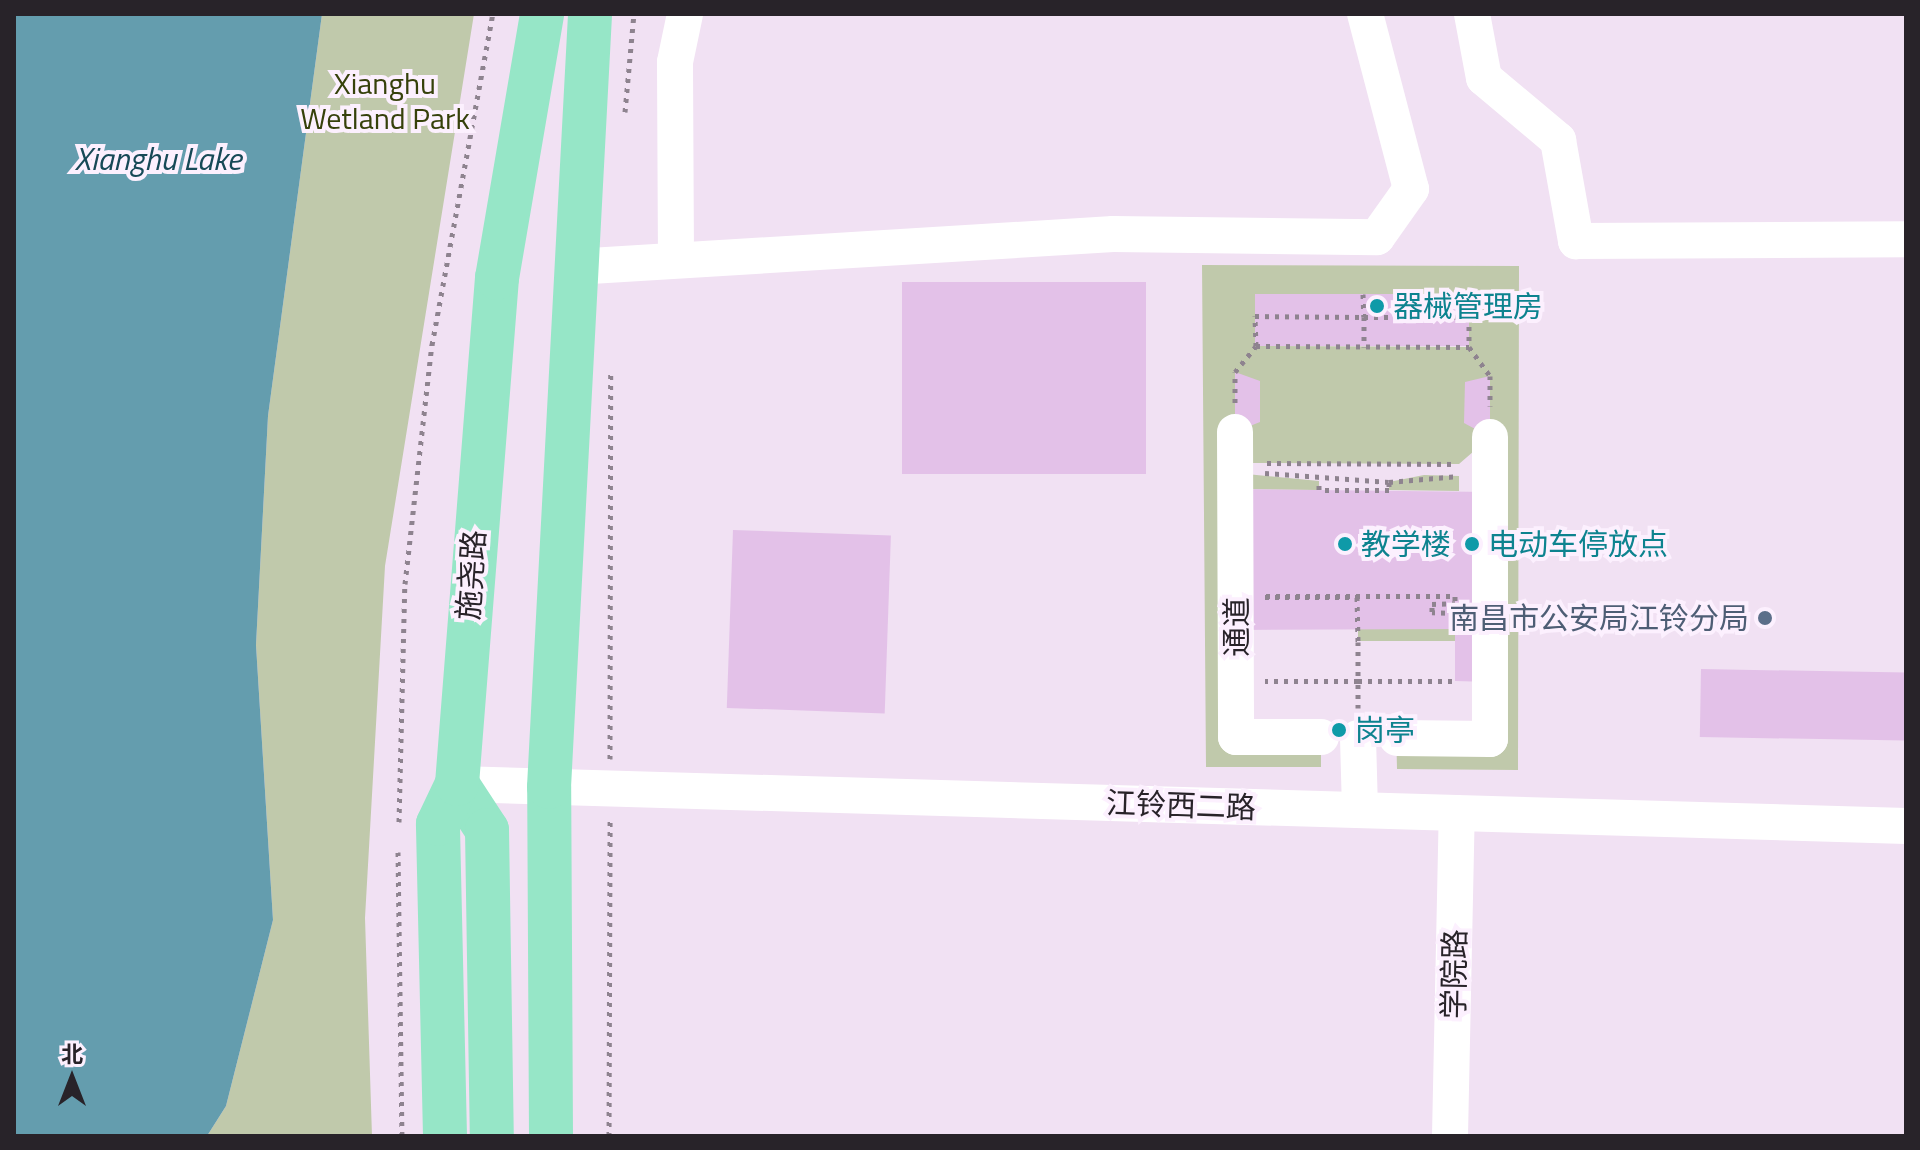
<!DOCTYPE html>
<meta charset="utf-8">
<style>
body{margin:0}
#map{position:relative;width:1920px;height:1150px;overflow:hidden;background:#f1e1f3;font-family:"Titillium Web","Noto Sans SC",sans-serif}
div>[style]{position:absolute}
[style*='--x']{left:calc(var(--x)*1px);top:calc(var(--y)*1px);width:calc(var(--w)*1px);rotate:calc(var(--a)*1deg)}
.green>*{inset:0;background:#c0c9ab;transform-origin:0 0}
.water>*{inset:0;background:#649dae}
.building>*{inset:0;background:#e3c1e8;transform-origin:0 0}
.path>*{height:5px;margin-top:-2.5px;transform-origin:0;background:repeating-linear-gradient(90deg,#8e838f 0 4px,transparent 0 10px)}
.minor>*{height:36px;margin:-18px;padding:0 18px;transform-origin:18px;border-radius:18px;background:#fff}
.major>*{height:44px;margin:-22px;padding:0 22px;transform-origin:22px;border-radius:22px;background:#96e6c7}
.dots>*{width:22px;height:22px;translate:-50% -50%;box-sizing:border-box;border:4px solid #fcf0fe;border-radius:50%}
span{translate:-50% -50%;white-space:nowrap;text-align:center;line-height:1.15;-webkit-text-stroke:8px #fcf0fe;paint-order:stroke}
.park-label{font-size:30px;color:#36410b}
.culture-label{font-size:30px;color:#0d838f}
.left{translate:0 -50%;text-align:left}
.street-label{font-size:30px;color:#282329}
.service-label{font-size:30px;color:#4e5e75}
.right{translate:-100% -50%;text-align:right}
.water-label{font-size:32px;color:#174957;font-style:italic}
.frame{position:absolute;inset:0;border:16px solid #282329;pointer-events:none}
.north{position:absolute;left:32px;top:1038px;width:80px;height:80px;-webkit-text-stroke:6px #fcf0fe;paint-order:stroke;rotate:0deg;font-size:22px;font-weight:700;line-height:32px;text-align:center;color:#282329}
.north::after{content:'';display:block;margin:auto;width:28px;height:36px;background:#282329;clip-path:polygon(50% 0,100% 100%,50% 72%,0 100%)}
</style>
<div id="map">
<div class="green">
<div style="clip-path:polygon(322px 14px,474px 14px,385px 566px,365px 918px,372px 1136px,207px 1136px,226px 1106px,273px 920px,256px 645px,268px 416px)"></div>
<div style="clip-path:polygon(evenodd,1202px 265px,1519px 266px,1518px 770px,1397px 769px,1396px 725px,1490px 727px,1489px 438px,1459px 464px,1249px 463px,1236px 473px,1319px 481px,1319px 490px,1236px 489px,1236px 737px,1321px 737px,1321px 767px,1206px 767px,1202px 265px,1255px 295px,1468px 295px,1468px 347px,1256px 346px,1255px 295px)"></div>
<div style="clip-path:polygon(1424px 475px,1459px 476px,1459px 491px,1389px 490px,1389px 482px)"></div>
<div style="left:1358px;top:629px;width:97px;height:12px"></div>
</div>
<div class="water">
<div style="clip-path:polygon(14px 14px,322px 14px,268px 416px,256px 645px,273px 920px,226px 1106px,207px 1136px,14px 1136px)"></div>
</div>
<div class="building">
<div style="left:902px;top:282px;width:244px;height:192px"></div>
<div style="left:1255px;top:294px;width:214px;height:52px"></div>
<div style="clip-path:polygon(1235px 372px,1260px 381px,1260px 422px,1235px 432px)"></div>
<div style="clip-path:polygon(1490px 376px,1490px 437px,1464px 423px,1465px 382px)"></div>
<div style="clip-path:polygon(1236px 489px,1490px 492px,1490px 682px,1455px 681px,1455px 629px,1237px 630px)"></div>
<div style="left:733px;top:530px;width:158px;height:178px;rotate:2deg"></div>
<div style="left:1701px;top:669px;width:205px;height:68px;rotate:1deg"></div>
</div>
<div class="path">
<div style="--x:625;--y:112;--w:98;--a:-84.8"></div>
<div style="--x:1363;--y:294;--w:23;--a:88"></div>
<div style="--x:1364;--y:317;--w:105;--a:0"></div>
<div style="--x:1469;--y:317;--w:30;--a:90"></div>
<div style="--x:1256;--y:346;--w:213;--a:0.3"></div>
<div style="--x:1469;--y:347;--w:36;--a:54"></div>
<div style="--x:1490;--y:376;--w:30;--a:90"></div>
<div style="--x:1235;--y:403;--w:31;--a:-90"></div>
<div style="--x:1235;--y:372;--w:33;--a:-51"></div>
<div style="--x:1256;--y:346;--w:30;--a:-92"></div>
<div style="--x:1255;--y:316;--w:109;--a:0.5"></div>
<div style="--x:1364;--y:317;--w:30;--a:90"></div>
<div style="--x:1267;--y:463;--w:190;--a:0.3"></div>
<div style="--x:1265;--y:473;--w:124;--a:4.2"></div>
<div style="--x:1389;--y:482;--w:8;--a:90"></div>
<div style="--x:1389;--y:490;--w:70;--a:180"></div>
<div style="--x:1319;--y:490;--w:9;--a:-90"></div>
<div style="--x:1389;--y:482;--w:70;--a:-4.9"></div>
<div style="--x:1266;--y:596;--w:189;--a:0"></div>
<div style="--x:1455;--y:596;--w:17;--a:90"></div>
<div style="--x:1455;--y:613;--w:23;--a:-178"></div>
<div style="--x:1432;--y:612;--w:8;--a:-90"></div>
<div style="--x:1432;--y:604;--w:23;--a:-2"></div>
<div style="--x:1265;--y:597;--w:92;--a:0"></div>
<div style="--x:1357;--y:597;--w:45;--a:88.7"></div>
<div style="--x:1358;--y:642;--w:39;--a:90"></div>
<div style="--x:1358;--y:681;--w:93;--a:180"></div>
<div style="--x:1358;--y:708;--w:27;--a:-90"></div>
<div style="--x:1358;--y:681;--w:97;--a:0"></div>
<div style="--x:610;--y:759;--w:386;--a:-89.9"></div>
<div style="--x:399;--y:822;--w:238;--a:-88.6"></div>
<div style="--x:405;--y:584;--w:241;--a:-83.6"></div>
<div style="--x:432;--y:345;--w:337;--a:-79.6"></div>
<div style="--x:398;--y:852;--w:284;--a:89.2"></div>
<div style="--x:609;--y:1136;--w:315;--a:-89.8"></div>
</div>
<div class="minor">
<div style="--x:1472;--y:14;--w:65;--a:79.4"></div>
<div style="--x:1484;--y:78;--w:97;--a:40"></div>
<div style="--x:1558;--y:140;--w:103;--a:79.9"></div>
<div style="--x:1576;--y:241;--w:330;--a:-0.3"></div>
<div style="--x:676;--y:259;--w:197;--a:-90.3"></div>
<div style="--x:675;--y:62;--w:49;--a:-78.2"></div>
<div style="--x:574;--y:267;--w:540;--a:-3.5"></div>
<div style="--x:1113;--y:234;--w:264;--a:0.7"></div>
<div style="--x:1377;--y:237;--w:59;--a:-54.7"></div>
<div style="--x:1411;--y:189;--w:181;--a:-104.7"></div>
<div style="--x:1235;--y:432;--w:305;--a:89.8"></div>
<div style="--x:1236;--y:737;--w:85;--a:0"></div>
<div style="--x:1358;--y:738;--w:72;--a:88.4"></div>
<div style="--x:1397;--y:738;--w:93;--a:0.6"></div>
<div style="--x:1490;--y:739;--w:302;--a:-90"></div>
<div style="--x:457;--y:784;--w:1450;--a:1.66"></div>
<div style="--x:1450;--y:1136;--w:323;--a:-88.8"></div>
</div>
<div class="major">
<div style="--x:457;--y:784;--w:55;--a:56.9"></div>
<div style="--x:487;--y:830;--w:306;--a:89.1"></div>
<div style="--x:445;--y:1136;--w:312;--a:-91.3"></div>
<div style="--x:438;--y:824;--w:44;--a:-64.6"></div>
<div style="--x:457;--y:784;--w:508;--a:-85.48"></div>
<div style="--x:497;--y:278;--w:268;--a:-80.3"></div>
<div style="--x:551;--y:1136;--w:349;--a:-90.3"></div>
<div style="--x:549;--y:787;--w:774;--a:-86.96"></div>
</div>
<div class="dots">
<div style="left:1377px;top:306px;background:#0f9aa8"></div>
<div style="left:1345px;top:544px;background:#0f9aa8"></div>
<div style="left:1472px;top:544px;background:#0f9aa8"></div>
<div style="left:1765px;top:618px;background:#5c6f8a"></div>
<div style="left:1339px;top:730px;background:#0f9aa8"></div>
</div>
<div class="park-label">
<span style="left:385px;top:100px">Xianghu<br>Wetland Park</span>
</div>
<div class="culture-label">
<span class="left" style="left:1393px;top:306px">器械管理房</span>
<span class="left" style="left:1361px;top:544px">教学楼</span>
<span class="left" style="left:1488px;top:544px">电动车停放点</span>
<span class="left" style="left:1355px;top:730px">岗亭</span>
</div>
<div class="street-label">
<span style="left:471px;top:575px;rotate:-86deg">施尧路</span>
<span style="left:1236px;top:627px;rotate:-90deg">通道</span>
<span style="left:1181px;top:805px;rotate:2deg">江铃西二路</span>
<span style="left:1454px;top:974px;rotate:-89deg">学院路</span>
</div>
<div class="service-label">
<span class="right" style="left:1749px;top:618px">南昌市公安局江铃分局</span>
</div>
<div class="water-label">
<span style="left:158px;top:158px">Xianghu Lake</span>
</div>
<div class="frame"></div>
<div class="north">北</div>
</div>
